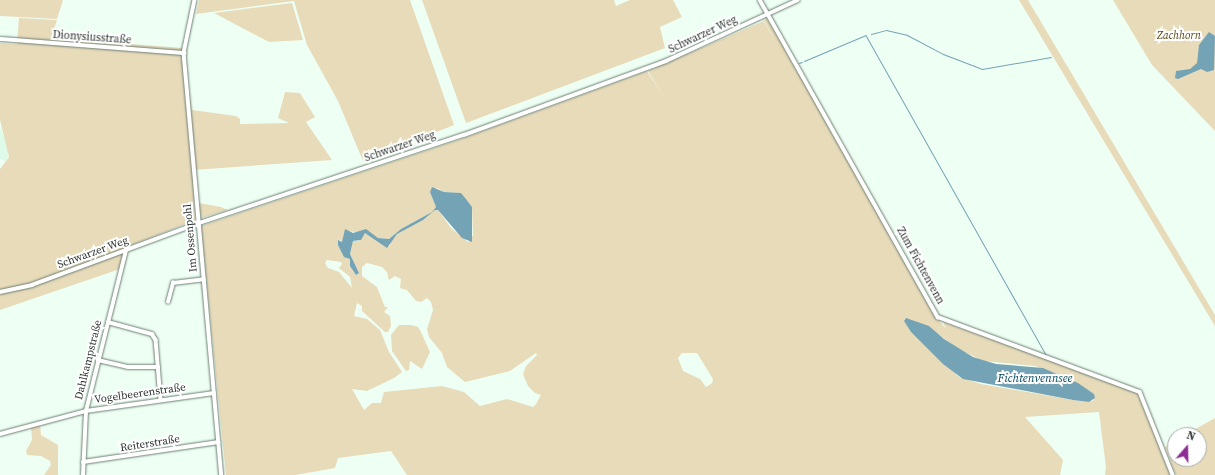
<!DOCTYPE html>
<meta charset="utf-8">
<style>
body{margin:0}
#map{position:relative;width:1215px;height:475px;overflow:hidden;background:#eefff4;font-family:"Source Serif 4",serif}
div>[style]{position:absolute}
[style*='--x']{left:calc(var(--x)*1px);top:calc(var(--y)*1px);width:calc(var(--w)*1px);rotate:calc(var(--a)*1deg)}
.built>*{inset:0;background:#defae8}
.green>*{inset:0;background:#e7dbba}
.water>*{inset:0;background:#75a3b6}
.stream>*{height:1px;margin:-0.5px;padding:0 0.5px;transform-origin:0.5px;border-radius:0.5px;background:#75a3b6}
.roads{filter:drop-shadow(0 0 1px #6d7f73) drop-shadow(0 0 1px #6d7f73)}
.minor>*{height:3.5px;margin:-1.75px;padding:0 1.75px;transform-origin:1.75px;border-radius:1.75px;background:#fff}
span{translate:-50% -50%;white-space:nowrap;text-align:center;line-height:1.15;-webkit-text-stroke:4px #fff;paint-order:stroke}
.street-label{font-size:11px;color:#2b332e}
.park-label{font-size:11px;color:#5a4918;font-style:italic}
.water-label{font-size:12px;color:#054a5e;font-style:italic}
.north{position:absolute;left:1167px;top:427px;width:40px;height:40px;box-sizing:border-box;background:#fff;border:1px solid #aaadab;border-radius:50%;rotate:20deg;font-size:11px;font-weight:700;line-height:16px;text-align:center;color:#2b332e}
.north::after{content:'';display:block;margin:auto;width:14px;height:18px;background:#8f2d95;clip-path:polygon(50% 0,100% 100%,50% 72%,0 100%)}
</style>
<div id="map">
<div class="built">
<div style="clip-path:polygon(0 127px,9px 150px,7px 161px,0 159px)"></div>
</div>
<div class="green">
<div style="clip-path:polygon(0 0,63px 0,57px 19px,0 16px)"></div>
<div style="clip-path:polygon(199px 0,410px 0,454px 125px,363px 161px,338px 101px,307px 45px,294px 1px,196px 14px)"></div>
<div style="clip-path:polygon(422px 0,614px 0,616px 6px,630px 0,673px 0,682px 17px,660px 27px,665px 48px,466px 123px)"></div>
<div style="clip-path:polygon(1019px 0,1028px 0,1215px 315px,1215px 326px)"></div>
<div style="clip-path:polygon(1113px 0,1215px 0,1215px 131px,1152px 65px)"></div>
<div style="clip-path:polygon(292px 3px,303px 40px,269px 42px,214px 13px)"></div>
<div style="clip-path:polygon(19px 18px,57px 20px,51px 38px,182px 48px,192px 110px,236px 116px,240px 119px,240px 124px,289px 123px,278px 118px,285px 92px,300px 93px,315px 117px,306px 122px,332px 160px,193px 170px,195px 220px,125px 248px,120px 269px,0 310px,0 169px,9px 157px,0 120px,0 43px,17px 44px)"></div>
<div style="clip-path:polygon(evenodd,768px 18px,935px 315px,946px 329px,943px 322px,1137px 392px,1171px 475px,1105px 475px,1106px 467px,1099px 412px,1025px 417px,1063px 460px,1060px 475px,407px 475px,391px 451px,338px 458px,335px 468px,295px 475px,226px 475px,201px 226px,464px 138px,647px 71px,664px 97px,648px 71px,764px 21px,776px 43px,764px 20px,768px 18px,437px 188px,444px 192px,461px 193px,472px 207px,473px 235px,468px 242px,451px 228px,438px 210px,435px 210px,430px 214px,397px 234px,390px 240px,390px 246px,365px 233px,359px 241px,353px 241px,350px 254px,359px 273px,356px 275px,350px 266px,350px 258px,344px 255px,338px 245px,339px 239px,342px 242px,343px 240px,345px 231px,369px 233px,378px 238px,389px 239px,401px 229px,432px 212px,436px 207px,430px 192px,437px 188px,768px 18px,327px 260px,341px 262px,342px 264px,339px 268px,350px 277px,352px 288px,339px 272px,328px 268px,325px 263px,327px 260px,768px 18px,367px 263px,382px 267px,387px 272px,389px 280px,395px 276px,401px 279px,400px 288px,407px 290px,416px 301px,421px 302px,427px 298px,431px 302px,433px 310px,427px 329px,429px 337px,442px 353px,447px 367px,465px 382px,510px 371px,536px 353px,537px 355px,526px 366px,523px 374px,528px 386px,535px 393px,541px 395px,536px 404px,533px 407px,507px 399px,480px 406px,464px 392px,442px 386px,384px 392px,381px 403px,372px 403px,364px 410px,352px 389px,367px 391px,394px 378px,402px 372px,389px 352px,380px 330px,367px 319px,354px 316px,357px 303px,362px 306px,362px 311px,385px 332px,388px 332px,391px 326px,390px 316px,384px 312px,388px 307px,385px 307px,377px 287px,362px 276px,362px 267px,367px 263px,768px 18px,904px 319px,929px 327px,958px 349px,984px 361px,1035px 366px,1066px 377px,1094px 394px,1094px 400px,1089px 402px,1073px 400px,981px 384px,959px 377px,911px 332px,904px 319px,768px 18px,682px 353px,697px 353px,713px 379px,712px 383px,706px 387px,700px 379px,683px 371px,678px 358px,682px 353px)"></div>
<div style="clip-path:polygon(199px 203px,221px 207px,228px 210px,201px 218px)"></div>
<div style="clip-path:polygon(399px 325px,411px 325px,418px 327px,421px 332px,430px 352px,422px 369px,410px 361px,409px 370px,406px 371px,392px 351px,391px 335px)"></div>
<div style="clip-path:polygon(1215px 418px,1215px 475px,1176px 475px,1165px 447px,1175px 441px,1175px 459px,1199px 459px,1199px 435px,1185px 435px)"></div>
<div style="clip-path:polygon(40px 424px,41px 435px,58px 445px,58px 475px,44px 475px,51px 465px,50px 461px,41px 456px,27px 455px,26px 451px,32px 440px,31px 427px)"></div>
</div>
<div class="water">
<div style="clip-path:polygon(1209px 32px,1215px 36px,1214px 70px,1207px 72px,1201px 69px,1178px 79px,1175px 78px,1176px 71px,1190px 69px,1197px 63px,1199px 45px)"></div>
<div style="clip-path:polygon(432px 187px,444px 192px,461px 193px,466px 199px,472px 207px,472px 242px,462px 238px,438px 210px,435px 210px,423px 220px,397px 234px,387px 248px,365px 233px,361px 240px,353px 241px,350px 254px,359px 273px,356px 275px,350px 266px,350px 259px,344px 257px,338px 245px,338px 240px,342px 242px,345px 229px,353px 233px,366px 229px,378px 238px,389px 239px,401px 229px,432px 212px,436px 207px,430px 192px)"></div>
<div style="clip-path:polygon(906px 318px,929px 326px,944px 339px,973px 357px,996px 364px,1043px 368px,1078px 383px,1094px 394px,1095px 398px,1089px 402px,1073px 400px,963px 379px,943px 364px,911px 332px,904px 321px)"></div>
</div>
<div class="stream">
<div style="--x:871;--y:34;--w:16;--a:-15"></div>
<div style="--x:886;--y:30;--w:22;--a:13"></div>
<div style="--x:907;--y:35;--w:41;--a:27.8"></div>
<div style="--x:943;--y:54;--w:42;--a:21"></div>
<div style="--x:982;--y:69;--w:70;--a:-9.9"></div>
<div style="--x:866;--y:36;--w:366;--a:60.6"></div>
<div style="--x:804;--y:61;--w:67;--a:-22.8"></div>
<div style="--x:799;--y:63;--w:3;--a:-18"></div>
</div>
<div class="roads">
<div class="minor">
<div style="--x:195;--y:0;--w:54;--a:101.7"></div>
<div style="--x:184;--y:53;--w:424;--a:84.9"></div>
<div style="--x:760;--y:0;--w:364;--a:60.7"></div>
<div style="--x:938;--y:317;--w:215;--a:20.4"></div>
<div style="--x:1140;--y:392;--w:89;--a:68.3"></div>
<div style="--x:0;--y:39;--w:185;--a:4.4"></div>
<div style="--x:0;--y:292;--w:33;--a:-12"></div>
<div style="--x:32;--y:285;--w:178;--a:-20.4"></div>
<div style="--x:199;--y:223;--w:279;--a:-18.4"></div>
<div style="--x:464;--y:135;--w:215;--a:-20.1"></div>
<div style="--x:666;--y:61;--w:145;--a:-24.8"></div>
<div style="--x:168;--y:302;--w:20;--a:-75"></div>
<div style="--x:173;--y:283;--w:31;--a:-7"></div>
<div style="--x:108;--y:322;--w:46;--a:15.3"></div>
<div style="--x:152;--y:334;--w:7;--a:56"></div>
<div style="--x:156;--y:340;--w:60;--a:85.2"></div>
<div style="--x:98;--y:360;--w:31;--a:13"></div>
<div style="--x:128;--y:367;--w:30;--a:0"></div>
<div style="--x:0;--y:434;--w:89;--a:-15"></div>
<div style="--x:86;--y:411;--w:129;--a:-8"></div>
<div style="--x:83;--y:462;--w:137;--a:-8.4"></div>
<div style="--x:83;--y:475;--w:64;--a:-87.3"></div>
<div style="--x:86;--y:411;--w:166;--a:-76"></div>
</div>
</div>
<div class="street-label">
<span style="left:703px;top:35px;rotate:-25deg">Schwarzer Weg</span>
<span style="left:92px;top:38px;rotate:4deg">Dionysiusstraße</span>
<span style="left:400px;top:147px;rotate:-19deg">Schwarzer Weg</span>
<span style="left:191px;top:238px;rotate:-95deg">Im Ossenpohl</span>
<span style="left:93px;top:253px;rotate:-20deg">Schwarzer Weg</span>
<span style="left:920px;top:266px;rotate:61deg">Zum Fichtenvenn</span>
<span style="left:89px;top:360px;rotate:-76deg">Dahlkampstraße</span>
<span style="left:140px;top:394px;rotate:-8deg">Vogelbeerenstraße</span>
<span style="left:150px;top:444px;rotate:-9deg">Reiterstraße</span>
</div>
<div class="park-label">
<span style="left:1179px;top:36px">Zachhorn</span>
</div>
<div class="water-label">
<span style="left:1035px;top:379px">Fichtenvennsee</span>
</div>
<div class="north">N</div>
</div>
